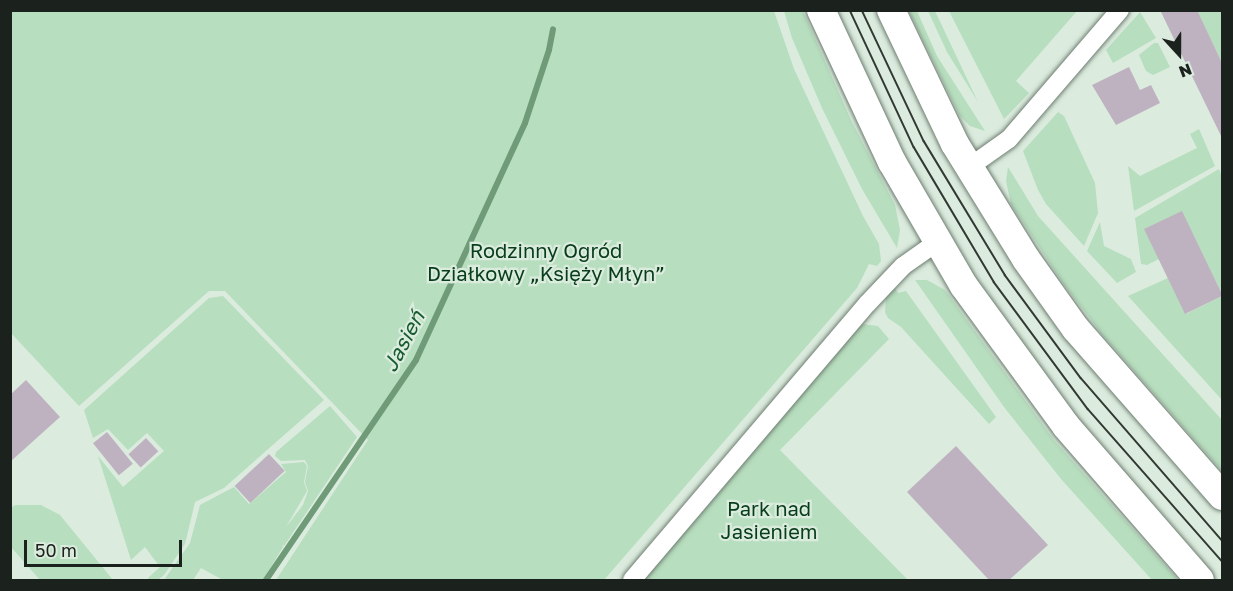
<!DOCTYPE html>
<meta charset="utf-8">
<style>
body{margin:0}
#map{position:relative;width:1233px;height:591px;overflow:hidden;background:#dbecde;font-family:"Golos Text",sans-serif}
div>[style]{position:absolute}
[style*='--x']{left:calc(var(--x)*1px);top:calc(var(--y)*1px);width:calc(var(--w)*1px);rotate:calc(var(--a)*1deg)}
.green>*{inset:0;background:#b7debe}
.stream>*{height:6px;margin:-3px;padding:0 3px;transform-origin:3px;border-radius:3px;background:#709b79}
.building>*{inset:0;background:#beb2c1;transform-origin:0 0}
.roads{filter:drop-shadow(0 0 2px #6e7d71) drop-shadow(0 0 2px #6e7d71)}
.minor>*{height:18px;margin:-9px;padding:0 9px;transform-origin:9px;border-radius:9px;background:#fff}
.primary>*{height:28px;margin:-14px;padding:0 14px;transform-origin:14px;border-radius:14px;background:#fff}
.tram>*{height:1.5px;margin:-0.75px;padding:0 0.75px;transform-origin:0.75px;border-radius:0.75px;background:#323933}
span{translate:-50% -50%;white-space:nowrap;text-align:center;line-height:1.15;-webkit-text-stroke:4.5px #dbecde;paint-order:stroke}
.park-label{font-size:20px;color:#073d1a}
.water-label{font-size:21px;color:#175c2e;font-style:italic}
.frame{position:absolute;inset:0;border:12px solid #1b211c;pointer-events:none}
.north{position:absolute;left:1149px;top:24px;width:60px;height:60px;-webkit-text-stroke:4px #dbecde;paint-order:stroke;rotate:159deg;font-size:16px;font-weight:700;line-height:24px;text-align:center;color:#1b211c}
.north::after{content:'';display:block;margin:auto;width:21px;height:27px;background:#1b211c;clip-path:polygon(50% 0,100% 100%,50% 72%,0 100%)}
.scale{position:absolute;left:24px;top:540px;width:158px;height:27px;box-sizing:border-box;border:3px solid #1b211c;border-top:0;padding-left:8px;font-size:18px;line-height:21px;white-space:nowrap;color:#1b211c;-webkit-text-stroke:4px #dbecde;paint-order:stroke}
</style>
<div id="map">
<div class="green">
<div style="clip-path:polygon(11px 10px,774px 11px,794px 69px,863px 216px,879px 244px,881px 261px,877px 266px,869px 264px,857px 288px,604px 580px,276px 580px,368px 440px,225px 291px,209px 291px,79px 406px,11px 333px)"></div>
<div style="clip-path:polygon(784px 11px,803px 11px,851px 120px,895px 205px,900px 230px,897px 248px,862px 189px,822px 108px,792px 38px)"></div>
<div style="clip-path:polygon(909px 11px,917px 11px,937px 56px,985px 131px,970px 126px,960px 116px)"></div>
<div style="clip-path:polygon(928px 11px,935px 11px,978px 102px,947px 52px)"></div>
<div style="clip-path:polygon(949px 11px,1077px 11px,1016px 81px,1029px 93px,1004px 119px)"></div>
<div style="clip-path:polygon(1197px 11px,1222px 11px,1222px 63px)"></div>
<div style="clip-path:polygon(1140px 12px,1156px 38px,1113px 63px,1106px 50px)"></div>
<div style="clip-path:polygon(1154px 43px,1158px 43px,1170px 67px,1153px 75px,1146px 71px,1139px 55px)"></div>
<div style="clip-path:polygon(1058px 112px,1064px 116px,1095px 183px,1098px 213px,1084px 246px,1046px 204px,1038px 190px,1023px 151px)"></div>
<div style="clip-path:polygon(1199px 129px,1215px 166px,1134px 211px,1128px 166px,1140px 176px,1197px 148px,1190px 134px)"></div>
<div style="clip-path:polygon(1008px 167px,1038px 216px,1222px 420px,1222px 471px,1101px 333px,1063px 283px,1011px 204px,1006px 181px)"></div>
<div style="clip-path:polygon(1219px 169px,1222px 177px,1222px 294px,1182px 212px,1159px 259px,1147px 265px,1141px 264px,1135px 218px)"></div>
<div style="clip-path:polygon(1100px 222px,1104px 246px,1131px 259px,1136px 272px,1117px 283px,1087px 251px)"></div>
<div style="clip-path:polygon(1168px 278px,1186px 314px,1222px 296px,1222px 400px,1128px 296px)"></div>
<div style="clip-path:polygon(915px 280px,927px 280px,945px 290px,1054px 440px,1178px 580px,1152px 580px,1061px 479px,1004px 407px)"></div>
<div style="clip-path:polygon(895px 288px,898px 293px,906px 291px,996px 417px,989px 424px,901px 327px,888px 318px,885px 312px,886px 298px)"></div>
<div style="clip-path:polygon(223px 296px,324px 400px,224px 488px,195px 502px,185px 544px,164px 575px,158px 580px,149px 580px,148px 578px,160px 567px,145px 547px,131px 560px,98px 456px,123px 487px,164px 451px,147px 433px,128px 450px,108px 429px,93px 438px,84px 410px,209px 298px)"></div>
<div style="clip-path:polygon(862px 324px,878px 326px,889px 339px,780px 450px,908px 580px,642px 580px)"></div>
<div style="clip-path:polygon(330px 406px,357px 437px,284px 546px,282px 545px,283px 547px,263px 580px,223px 580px,201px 568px,193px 580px,164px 580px,190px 543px,200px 505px,234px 487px,249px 504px,286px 472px,281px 464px,304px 462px,307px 466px,304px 482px,307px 491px,286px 527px,303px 505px,308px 491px,305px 482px,308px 466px,305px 460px,281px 461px,275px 456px,276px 452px)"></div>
<div style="clip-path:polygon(16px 505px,41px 505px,60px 515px,113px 580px,40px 580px,11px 547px,11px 507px)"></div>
</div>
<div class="stream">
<div style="--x:266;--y:580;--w:266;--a:-55.7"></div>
<div style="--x:416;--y:360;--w:261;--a:-65.3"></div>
<div style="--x:525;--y:123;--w:77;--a:-71.8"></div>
<div style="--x:549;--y:50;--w:21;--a:-79"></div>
</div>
<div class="building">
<div style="clip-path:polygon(1160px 10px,1197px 10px,1222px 63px,1222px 138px)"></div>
<div style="clip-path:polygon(1129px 67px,1140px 90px,1151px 85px,1160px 103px,1116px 125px,1092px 85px)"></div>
<div style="clip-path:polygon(1182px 211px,1222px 294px,1222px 296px,1185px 314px,1144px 229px)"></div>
<div style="clip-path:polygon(26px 380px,60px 417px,10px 462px,10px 395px)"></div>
<div style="left:107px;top:432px;width:41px;height:18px;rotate:51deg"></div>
<div style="left:146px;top:438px;width:18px;height:24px;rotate:47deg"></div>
<div style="clip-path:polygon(956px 446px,1048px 545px,1009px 580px,989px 580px,907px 492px)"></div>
<div style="left:269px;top:454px;width:23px;height:47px;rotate:47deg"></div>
</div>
<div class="roads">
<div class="minor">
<div style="--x:968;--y:168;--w:50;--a:-35.3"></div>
<div style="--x:1009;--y:139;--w:170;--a:-49.3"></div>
<div style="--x:632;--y:580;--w:362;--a:-49.6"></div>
<div style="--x:867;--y:304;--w:52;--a:-46.5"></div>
<div style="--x:903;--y:266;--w:42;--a:-35.2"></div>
</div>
<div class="primary">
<div style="--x:821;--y:10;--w:168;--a:65"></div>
<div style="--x:892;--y:162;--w:143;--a:59.9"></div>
<div style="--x:964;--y:286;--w:173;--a:53.9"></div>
<div style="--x:1066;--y:426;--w:204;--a:49"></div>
<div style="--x:891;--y:10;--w:148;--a:64.5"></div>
<div style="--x:955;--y:144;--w:135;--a:58.3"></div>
<div style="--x:1026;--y:259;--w:86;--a:54.5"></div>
<div style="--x:1076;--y:329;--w:222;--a:48.8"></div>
</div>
</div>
<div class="tram">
<div style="--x:850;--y:10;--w:151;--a:65"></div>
<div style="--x:914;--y:147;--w:157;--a:59.3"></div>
<div style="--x:994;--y:282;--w:158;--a:53.5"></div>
<div style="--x:1088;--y:409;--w:203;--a:48.6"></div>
<div style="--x:862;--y:10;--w:145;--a:64.7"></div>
<div style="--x:924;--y:141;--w:157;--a:58.8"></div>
<div style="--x:1005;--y:275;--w:128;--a:53.6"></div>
<div style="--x:1081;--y:378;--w:215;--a:49"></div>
</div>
<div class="park-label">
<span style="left:546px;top:262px">Rodzinny Ogród<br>Działkowy „Księży Młyn”</span>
<span style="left:769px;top:520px">Park nad<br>Jasieniem</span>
</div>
<div class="water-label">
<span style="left:403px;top:341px;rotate:-62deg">Jasień</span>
</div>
<div class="frame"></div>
<div class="north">N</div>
<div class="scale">50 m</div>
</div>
